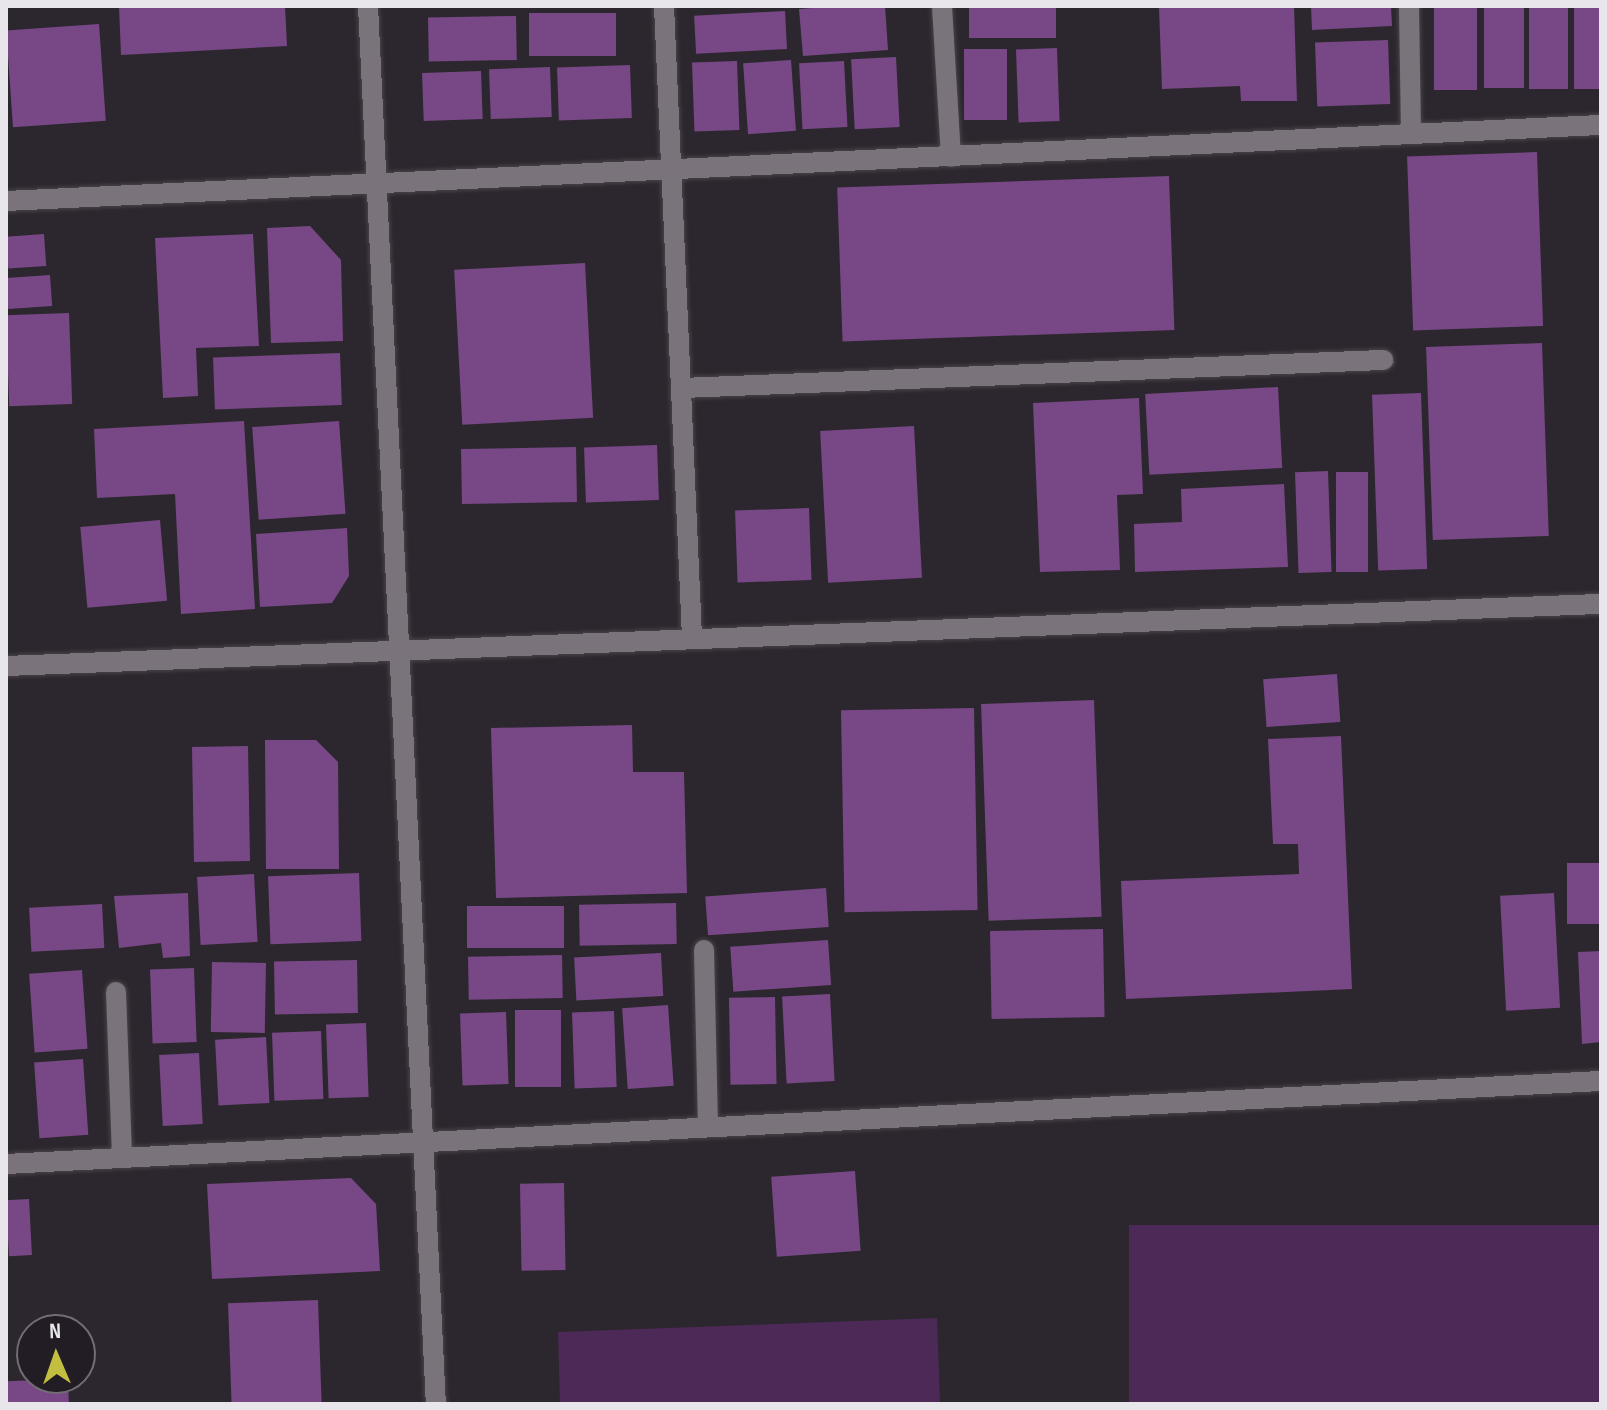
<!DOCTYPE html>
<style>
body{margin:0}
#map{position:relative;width:1607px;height:1410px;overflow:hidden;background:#2c272e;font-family:"Sofia Sans Condensed",sans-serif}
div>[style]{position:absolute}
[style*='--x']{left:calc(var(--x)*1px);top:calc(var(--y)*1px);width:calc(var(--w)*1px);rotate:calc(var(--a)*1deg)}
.green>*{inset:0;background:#4c2956;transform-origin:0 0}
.building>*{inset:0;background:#774885;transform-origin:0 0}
.roads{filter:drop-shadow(0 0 2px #474349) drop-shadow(0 0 2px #474349)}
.minor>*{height:20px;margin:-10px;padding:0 10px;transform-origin:10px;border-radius:10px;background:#7a737c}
span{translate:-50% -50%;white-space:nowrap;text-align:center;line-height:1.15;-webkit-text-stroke:8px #221d24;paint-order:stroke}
.frame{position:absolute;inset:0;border:8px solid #e9e6eb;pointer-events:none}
.north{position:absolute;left:16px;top:1314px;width:80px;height:80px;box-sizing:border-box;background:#221d24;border:2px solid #726d74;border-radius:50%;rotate:358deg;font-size:22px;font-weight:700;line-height:32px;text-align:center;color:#e9e6eb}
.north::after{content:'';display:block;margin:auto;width:28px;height:36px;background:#c1be40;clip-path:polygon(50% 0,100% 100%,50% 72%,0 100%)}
</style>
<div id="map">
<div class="green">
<div style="left:1601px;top:1225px;width:179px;height:472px;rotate:90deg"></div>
<div style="clip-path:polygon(937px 1318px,940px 1404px,560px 1404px,558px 1332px)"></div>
</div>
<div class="building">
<div style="clip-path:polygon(119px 6px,285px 6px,287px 46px,121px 55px)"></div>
<div style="clip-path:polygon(839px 6px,885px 6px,888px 50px,803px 56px,799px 9px)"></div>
<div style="left:969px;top:6px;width:87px;height:32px"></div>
<div style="clip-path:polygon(1294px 6px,1297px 101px,1241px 101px,1240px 86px,1162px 89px,1159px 7px)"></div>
<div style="clip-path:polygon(1311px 6px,1391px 6px,1392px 26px,1312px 30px)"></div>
<div style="left:1434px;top:6px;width:43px;height:84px"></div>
<div style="left:1484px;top:6px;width:40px;height:82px"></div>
<div style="left:1529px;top:6px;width:39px;height:83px"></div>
<div style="left:1574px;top:6px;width:27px;height:83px"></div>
<div style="left:785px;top:11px;width:38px;height:91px;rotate:87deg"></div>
<div style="left:616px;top:13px;width:43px;height:87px;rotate:90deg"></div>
<div style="left:516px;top:16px;width:44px;height:88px;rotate:89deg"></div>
<div style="left:99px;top:24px;width:97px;height:93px;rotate:86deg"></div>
<div style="left:1388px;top:40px;width:64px;height:73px;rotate:88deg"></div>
<div style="left:1057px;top:48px;width:73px;height:41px;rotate:88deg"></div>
<div style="left:964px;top:49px;width:43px;height:71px"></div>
<div style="left:896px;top:57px;width:70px;height:45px;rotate:87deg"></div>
<div style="left:791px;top:60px;width:71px;height:48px;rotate:86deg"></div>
<div style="left:737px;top:61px;width:69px;height:45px;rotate:88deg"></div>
<div style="left:844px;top:61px;width:66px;height:45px;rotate:87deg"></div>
<div style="left:630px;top:65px;width:53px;height:73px;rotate:88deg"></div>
<div style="left:550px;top:67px;width:50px;height:61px;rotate:88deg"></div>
<div style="left:481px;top:71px;width:48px;height:59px;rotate:88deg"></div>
<div style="left:1537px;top:152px;width:174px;height:130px;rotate:88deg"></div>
<div style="left:1169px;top:176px;width:154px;height:332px;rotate:88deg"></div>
<div style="clip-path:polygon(310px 226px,341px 260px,343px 341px,271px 343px,267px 228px)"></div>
<div style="left:44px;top:234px;width:32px;height:38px;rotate:86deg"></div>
<div style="clip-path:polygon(253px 234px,259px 346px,196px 348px,198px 396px,163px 398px,155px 238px)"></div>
<div style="left:585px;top:263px;width:155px;height:131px;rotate:87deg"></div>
<div style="left:50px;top:275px;width:31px;height:44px;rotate:86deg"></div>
<div style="left:69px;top:313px;width:91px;height:63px;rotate:88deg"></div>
<div style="left:1542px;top:343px;width:193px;height:116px;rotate:88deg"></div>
<div style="left:340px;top:353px;width:52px;height:127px;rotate:88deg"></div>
<div style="left:1278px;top:387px;width:81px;height:133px;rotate:87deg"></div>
<div style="left:1421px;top:393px;width:176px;height:49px;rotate:88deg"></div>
<div style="clip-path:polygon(1139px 398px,1143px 494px,1117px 495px,1120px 570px,1040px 572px,1033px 403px)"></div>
<div style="clip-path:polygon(244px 421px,255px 609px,181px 614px,175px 494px,97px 498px,94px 429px)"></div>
<div style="left:339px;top:421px;width:93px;height:87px;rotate:86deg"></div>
<div style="left:914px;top:426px;width:152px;height:94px;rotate:87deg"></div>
<div style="left:657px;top:445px;width:55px;height:73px;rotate:88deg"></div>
<div style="left:576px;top:447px;width:55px;height:115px;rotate:89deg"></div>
<div style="left:1328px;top:471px;width:101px;height:33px;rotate:88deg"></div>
<div style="left:1336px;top:472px;width:32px;height:100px"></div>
<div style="clip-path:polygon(1284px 484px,1288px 567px,1135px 572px,1134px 524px,1182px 522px,1181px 489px)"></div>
<div style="left:809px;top:508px;width:72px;height:74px;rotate:88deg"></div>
<div style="left:160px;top:520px;width:81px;height:80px;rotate:85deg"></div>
<div style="clip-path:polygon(347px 528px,349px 576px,332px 603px,260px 607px,256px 534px)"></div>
<div style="left:1337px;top:674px;width:48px;height:74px;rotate:86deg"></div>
<div style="left:1094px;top:700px;width:217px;height:113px;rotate:88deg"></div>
<div style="left:974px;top:708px;width:202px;height:133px;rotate:89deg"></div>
<div style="clip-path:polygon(632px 725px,633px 772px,684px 772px,687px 893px,496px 898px,491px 728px)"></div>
<div style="clip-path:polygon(1341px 736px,1352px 989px,1126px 999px,1121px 881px,1299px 874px,1298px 844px,1273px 844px,1268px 739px)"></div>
<div style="clip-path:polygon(265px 740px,316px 740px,338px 762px,339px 869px,266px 869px)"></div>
<div style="left:248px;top:746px;width:115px;height:56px;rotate:89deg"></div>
<div style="left:1601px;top:863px;width:61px;height:34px;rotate:90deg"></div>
<div style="left:359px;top:873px;width:68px;height:91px;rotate:88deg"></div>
<div style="left:254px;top:874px;width:68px;height:57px;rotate:87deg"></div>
<div style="left:826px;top:888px;width:39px;height:121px;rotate:86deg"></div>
<div style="clip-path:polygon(188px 893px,190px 956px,163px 958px,161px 943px,119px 948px,114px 896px)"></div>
<div style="left:1554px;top:893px;width:115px;height:54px;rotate:87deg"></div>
<div style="left:676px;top:903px;width:41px;height:97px;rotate:89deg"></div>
<div style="left:102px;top:904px;width:44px;height:73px;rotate:87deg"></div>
<div style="left:564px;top:906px;width:42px;height:97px;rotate:90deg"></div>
<div style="left:1103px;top:929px;width:88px;height:113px;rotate:89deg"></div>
<div style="left:828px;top:940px;width:45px;height:98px;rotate:86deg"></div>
<div style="clip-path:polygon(1601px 951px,1601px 1042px,1582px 1044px,1578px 952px)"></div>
<div style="left:661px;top:953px;width:43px;height:87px;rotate:87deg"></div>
<div style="left:562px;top:955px;width:43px;height:94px;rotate:89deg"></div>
<div style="left:357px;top:960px;width:53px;height:83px;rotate:89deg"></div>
<div style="left:212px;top:962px;width:54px;height:70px;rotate:1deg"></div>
<div style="left:194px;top:968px;width:74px;height:44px;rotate:88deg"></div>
<div style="left:82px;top:970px;width:79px;height:53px;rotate:86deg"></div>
<div style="left:830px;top:994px;width:87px;height:48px;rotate:87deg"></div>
<div style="left:775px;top:997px;width:87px;height:46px;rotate:89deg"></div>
<div style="left:668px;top:1005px;width:81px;height:46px;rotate:86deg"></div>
<div style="left:515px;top:1010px;width:46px;height:77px"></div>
<div style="left:614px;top:1011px;width:76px;height:42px;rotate:88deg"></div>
<div style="left:506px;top:1012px;width:72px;height:46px;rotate:88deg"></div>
<div style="left:366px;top:1023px;width:74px;height:40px;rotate:88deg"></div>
<div style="left:321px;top:1031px;width:68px;height:49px;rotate:88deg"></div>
<div style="left:266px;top:1037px;width:66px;height:51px;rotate:87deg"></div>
<div style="left:199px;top:1053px;width:71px;height:40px;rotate:87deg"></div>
<div style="left:83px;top:1059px;width:76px;height:49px;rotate:86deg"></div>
<div style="left:855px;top:1171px;width:80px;height:84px;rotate:86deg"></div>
<div style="clip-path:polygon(351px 1178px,376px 1204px,380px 1271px,212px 1279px,207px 1184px)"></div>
<div style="left:564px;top:1183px;width:87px;height:44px;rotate:89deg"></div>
<div style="left:29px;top:1199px;width:56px;height:23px;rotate:87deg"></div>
<div style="left:318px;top:1300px;width:104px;height:90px;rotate:88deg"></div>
<div style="left:68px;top:1379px;width:25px;height:62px;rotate:88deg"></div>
</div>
<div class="roads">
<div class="minor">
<div style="--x:368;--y:6;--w:1400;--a:87.22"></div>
<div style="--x:664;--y:6;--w:631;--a:87.46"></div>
<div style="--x:942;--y:6;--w:151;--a:86.6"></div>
<div style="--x:1409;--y:6;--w:128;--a:89.1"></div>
<div style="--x:6;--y:201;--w:1597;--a:-2.73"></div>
<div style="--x:682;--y:388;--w:702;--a:-2.29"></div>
<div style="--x:6;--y:666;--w:1596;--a:-2.23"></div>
<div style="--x:704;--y:950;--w:177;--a:88.7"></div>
<div style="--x:116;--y:992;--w:166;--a:87.9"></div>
<div style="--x:6;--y:1164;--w:1597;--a:-2.98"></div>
</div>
</div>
<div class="frame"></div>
<div class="north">N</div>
</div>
